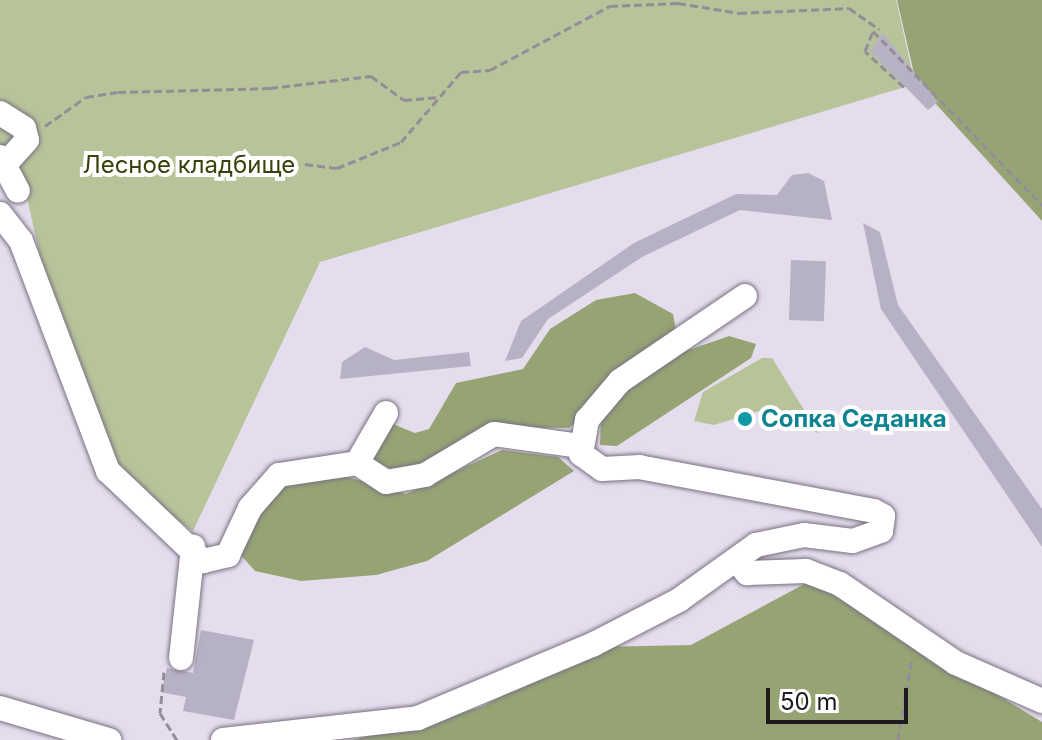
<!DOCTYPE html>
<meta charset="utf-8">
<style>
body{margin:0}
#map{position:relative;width:1042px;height:740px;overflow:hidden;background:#e5ddee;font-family:Inter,sans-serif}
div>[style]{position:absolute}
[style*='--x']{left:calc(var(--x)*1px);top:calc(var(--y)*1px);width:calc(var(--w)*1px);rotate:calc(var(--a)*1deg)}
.green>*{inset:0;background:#b7c399}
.forest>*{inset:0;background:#96a474}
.building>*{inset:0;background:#b6b1c3;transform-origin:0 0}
.path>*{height:3px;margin-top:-1.5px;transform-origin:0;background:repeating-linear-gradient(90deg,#938d99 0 8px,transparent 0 12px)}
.roads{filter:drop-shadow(0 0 2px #797181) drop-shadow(0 0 2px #797181)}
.minor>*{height:24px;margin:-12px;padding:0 12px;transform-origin:12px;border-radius:12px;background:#fff}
.dots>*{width:22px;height:22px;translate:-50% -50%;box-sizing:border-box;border:4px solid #fff;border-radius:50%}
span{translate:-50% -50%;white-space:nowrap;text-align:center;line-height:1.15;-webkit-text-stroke:8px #fff;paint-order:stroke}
.park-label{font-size:24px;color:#38430b}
.culture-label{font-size:24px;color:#0d838f;font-weight:700}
.left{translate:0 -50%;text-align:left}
.scale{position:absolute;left:766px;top:688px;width:142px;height:36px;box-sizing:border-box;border:4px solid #1d1a20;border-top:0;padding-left:10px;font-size:24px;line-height:28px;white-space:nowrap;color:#1d1a20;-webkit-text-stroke:6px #fff;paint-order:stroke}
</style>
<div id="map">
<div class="green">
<div style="clip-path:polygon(0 0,896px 0,915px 84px,320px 262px,193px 531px,130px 486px,115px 459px,44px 275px,27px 197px,0 175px)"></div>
<div style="clip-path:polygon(762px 358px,772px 358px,819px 434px,775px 406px,714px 425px,694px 421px,703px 392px)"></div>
</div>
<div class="forest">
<div style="clip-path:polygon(897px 0,1042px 0,1042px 221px,916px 82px)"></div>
<div style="clip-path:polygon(635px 293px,673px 314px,676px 330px,569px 428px,487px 427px,424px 464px,395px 471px,371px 459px,393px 424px,415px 433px,429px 429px,456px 383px,523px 369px,550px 329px,596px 300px)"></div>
<div style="clip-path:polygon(729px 336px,756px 344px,751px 358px,617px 446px,600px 445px,601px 418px,624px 391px,680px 353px)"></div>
<div style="clip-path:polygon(502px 450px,558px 457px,574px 471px,427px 561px,376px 575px,301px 581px,255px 571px,239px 553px,279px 484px,344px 476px,406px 494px)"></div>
<div style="clip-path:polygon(810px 581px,1042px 722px,1042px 740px,353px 740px,481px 707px,597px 647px,691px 645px)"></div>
</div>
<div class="building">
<div style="clip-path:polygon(883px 33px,938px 102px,928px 110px,870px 51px)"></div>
<div style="clip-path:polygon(808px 173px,824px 181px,832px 220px,740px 210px,642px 257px,548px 319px,522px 358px,505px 361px,521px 321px,634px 243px,736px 194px,777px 195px,792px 175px)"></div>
<div style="clip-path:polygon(863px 223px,880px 232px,898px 305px,1042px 509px,1042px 547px,881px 309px)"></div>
<div style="left:791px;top:260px;width:35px;height:60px;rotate:2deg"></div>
<div style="clip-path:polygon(365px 347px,394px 360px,469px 352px,471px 366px,340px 379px,342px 362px)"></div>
<div style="clip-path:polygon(201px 630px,254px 640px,234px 720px,183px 711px,186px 697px,161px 692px,167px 668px,193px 673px)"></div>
</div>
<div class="path">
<div style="--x:904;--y:87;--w:53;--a:-137.3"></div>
<div style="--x:865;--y:51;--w:22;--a:-68"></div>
<div style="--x:873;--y:31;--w:243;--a:45.8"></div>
<div style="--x:45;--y:126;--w:50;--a:-35.3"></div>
<div style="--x:86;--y:97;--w:32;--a:-9"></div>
<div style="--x:118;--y:92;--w:152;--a:-1.5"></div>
<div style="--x:270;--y:88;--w:102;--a:-6.8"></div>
<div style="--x:371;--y:76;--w:41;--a:36"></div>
<div style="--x:404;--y:100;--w:32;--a:-5"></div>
<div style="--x:305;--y:164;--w:32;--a:7"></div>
<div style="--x:337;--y:168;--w:69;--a:-22.1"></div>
<div style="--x:401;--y:142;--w:92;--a:-49.4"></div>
<div style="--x:461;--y:72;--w:29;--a:-4"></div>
<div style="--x:490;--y:70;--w:136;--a:-28.1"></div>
<div style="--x:610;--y:6;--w:68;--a:-2.5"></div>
<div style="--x:678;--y:3;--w:62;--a:9.3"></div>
<div style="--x:739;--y:13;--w:110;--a:-2.6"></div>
<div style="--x:849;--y:8;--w:37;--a:35"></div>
<div style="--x:164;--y:672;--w:41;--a:95.6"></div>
<div style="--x:160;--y:713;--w:32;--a:58"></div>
<div style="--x:898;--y:740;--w:84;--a:-80.4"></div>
</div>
<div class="roads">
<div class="minor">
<div style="--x:0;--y:113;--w:28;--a:32"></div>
<div style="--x:24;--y:128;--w:12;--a:76"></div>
<div style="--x:27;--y:140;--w:31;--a:132"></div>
<div style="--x:0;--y:157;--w:38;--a:62"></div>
<div style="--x:0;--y:214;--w:34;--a:52"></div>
<div style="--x:21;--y:241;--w:246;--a:69.3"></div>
<div style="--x:108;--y:471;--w:131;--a:43.5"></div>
<div style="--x:203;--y:561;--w:26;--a:-13"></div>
<div style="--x:228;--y:555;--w:52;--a:-64.9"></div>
<div style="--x:250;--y:508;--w:44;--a:-48.7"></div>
<div style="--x:279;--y:475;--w:79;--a:-8.7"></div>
<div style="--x:386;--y:413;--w:58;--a:120.1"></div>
<div style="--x:357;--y:463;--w:35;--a:33"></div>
<div style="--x:386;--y:482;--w:40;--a:-10"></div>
<div style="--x:425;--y:475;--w:80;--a:-30.7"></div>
<div style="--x:494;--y:434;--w:86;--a:8"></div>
<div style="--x:737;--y:561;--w:16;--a:50"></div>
<div style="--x:747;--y:573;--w:59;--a:-1.9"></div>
<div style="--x:806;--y:571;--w:36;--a:21"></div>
<div style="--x:840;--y:584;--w:140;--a:34.3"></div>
<div style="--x:956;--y:663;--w:94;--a:23.8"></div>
<div style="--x:181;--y:658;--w:112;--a:-83.8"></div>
<div style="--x:0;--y:708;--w:114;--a:16.4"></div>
<div style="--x:223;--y:740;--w:196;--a:-6.4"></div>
<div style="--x:418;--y:718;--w:189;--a:-22.8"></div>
<div style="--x:592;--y:645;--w:98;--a:-27.3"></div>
<div style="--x:679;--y:600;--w:95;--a:-35.5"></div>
<div style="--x:756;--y:545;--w:49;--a:-11.8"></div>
<div style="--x:804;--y:535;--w:49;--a:7"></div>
<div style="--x:853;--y:541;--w:30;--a:-20"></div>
<div style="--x:881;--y:531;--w:15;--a:-82"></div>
<div style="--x:883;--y:516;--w:10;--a:-151"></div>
<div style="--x:874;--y:511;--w:238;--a:-169.4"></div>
<div style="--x:640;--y:467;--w:38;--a:177"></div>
<div style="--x:602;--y:469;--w:26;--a:-144"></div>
<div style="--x:581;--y:454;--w:35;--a:-80"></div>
<div style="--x:587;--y:420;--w:51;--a:-49.8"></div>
<div style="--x:620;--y:381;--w:151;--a:-34.2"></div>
</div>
</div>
<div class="dots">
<div style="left:745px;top:419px;background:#0f9aa8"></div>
</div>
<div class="park-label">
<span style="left:189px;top:165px">Лесное кладбище</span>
</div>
<div class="culture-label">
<span class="left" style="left:761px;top:419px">Сопка Седанка</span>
</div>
<div class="scale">50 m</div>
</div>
